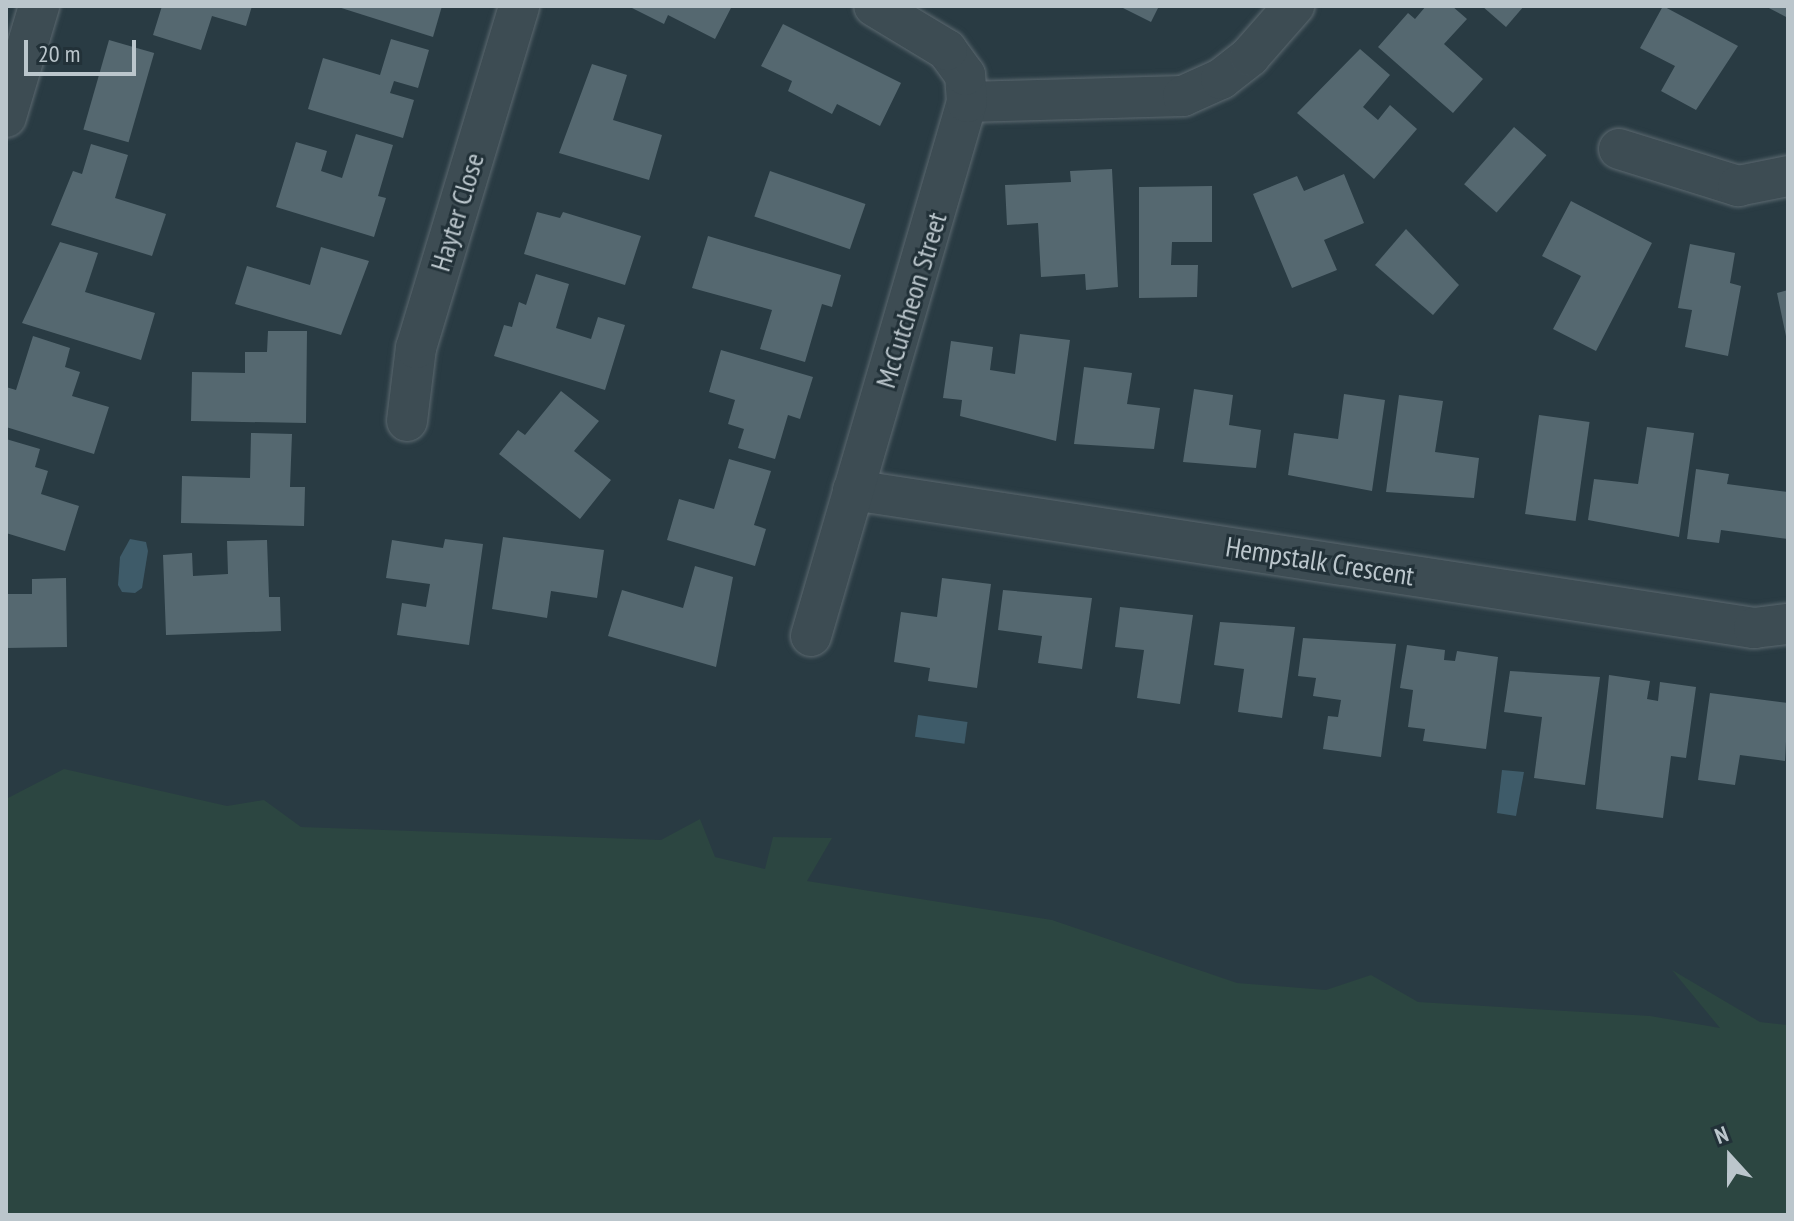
<!DOCTYPE html>
<style>
body{margin:0}
#map{position:relative;width:1794px;height:1221px;overflow:hidden;background:#293b43;font-family:"PT Sans Narrow",sans-serif}
div>[style]{position:absolute}
[style*='--x']{left:calc(var(--x)*1px);top:calc(var(--y)*1px);width:calc(var(--w)*1px);rotate:calc(var(--a)*1deg)}
.green>*{inset:0;background:#2c4641}
.water>*{inset:0;background:#3e5b69;transform-origin:0 0}
.building>*{inset:0;background:#556870;transform-origin:0 0}
.roads{filter:drop-shadow(0 0 2px #5c6970) drop-shadow(0 0 2px #5c6970)}
.minor>*{height:40px;margin:-20px;padding:0 20px;transform-origin:20px;border-radius:20px;background:#3d4c53}
span{translate:-50% -50%;white-space:nowrap;text-align:center;line-height:1.15;-webkit-text-stroke:6px #223138;paint-order:stroke}
.street-label{font-size:28px;color:#bbc6cc}
.frame{position:absolute;inset:0;border:8px solid #bbc6cc;pointer-events:none}
.north{position:absolute;left:1690px;top:1117px;width:80px;height:80px;-webkit-text-stroke:6px #223138;paint-order:stroke;rotate:339deg;font-size:22px;font-weight:700;line-height:32px;text-align:center;color:#bbc6cc}
.north::after{content:'';display:block;margin:auto;width:28px;height:36px;background:#bbc6cc;clip-path:polygon(50% 0,100% 100%,50% 72%,0 100%)}
.scale{position:absolute;left:24px;top:40px;width:112px;height:36px;box-sizing:border-box;border:4px solid #bbc6cc;border-top:0;padding-left:10px;font-size:24px;line-height:28px;white-space:nowrap;color:#bbc6cc;-webkit-text-stroke:6px #223138;paint-order:stroke}
</style>
<div id="map">
<div class="green">
<div style="clip-path:polygon(64px 769px,227px 806px,264px 800px,301px 827px,661px 840px,700px 819px,715px 857px,765px 869px,773px 837px,832px 838px,807px 881px,1052px 920px,1237px 983px,1326px 990px,1371px 975px,1418px 1002px,1650px 1016px,1720px 1028px,1672px 970px,1760px 1022px,1788px 1025px,1788px 1215px,6px 1215px,6px 799px)"></div>
</div>
<div class="water">
<div style="clip-path:polygon(130px 539px,146px 542px,148px 551px,142px 588px,135px 593px,122px 592px,118px 585px,120px 557px)"></div>
<div style="left:918px;top:715px;width:50px;height:22px;rotate:8deg"></div>
<div style="clip-path:polygon(1502px 770px,1524px 772px,1516px 816px,1497px 813px)"></div>
</div>
<div class="building">
<div style="clip-path:polygon(162px 6px,252px 6px,246px 26px,212px 16px,201px 50px,153px 35px)"></div>
<div style="clip-path:polygon(335px 6px,442px 6px,433px 37px)"></div>
<div style="clip-path:polygon(628px 6px,732px 6px,715px 39px,668px 15px,664px 24px)"></div>
<div style="clip-path:polygon(1119px 6px,1159px 6px,1151px 22px)"></div>
<div style="clip-path:polygon(1426px 6px,1452px 6px,1467px 19px,1444px 44px,1483px 79px,1453px 113px,1378px 47px,1408px 13px,1415px 19px)"></div>
<div style="clip-path:polygon(1482px 6px,1524px 6px,1506px 27px)"></div>
<div style="clip-path:polygon(1663px 6px,1738px 46px,1696px 110px,1661px 91px,1675px 66px,1640px 48px)"></div>
<div style="clip-path:polygon(1765px 6px,1788px 6px,1788px 18px)"></div>
<div style="clip-path:polygon(783px 24px,901px 83px,880px 126px,837px 104px,832px 114px,788px 91px,792px 81px,761px 66px)"></div>
<div style="clip-path:polygon(391px 39px,429px 50px,418px 88px,394px 81px,390px 93px,414px 100px,403px 138px,308px 109px,323px 58px,380px 75px)"></div>
<div style="left:109px;top:40px;width:47px;height:93px;rotate:16deg"></div>
<div style="clip-path:polygon(1360px 49px,1390px 75px,1363px 107px,1378px 120px,1390px 105px,1417px 129px,1374px 179px,1297px 113px)"></div>
<div style="clip-path:polygon(592px 64px,627px 75px,613px 120px,662px 135px,649px 180px,559px 153px)"></div>
<div style="left:1514px;top:127px;width:43px;height:76px;rotate:41deg"></div>
<div style="clip-path:polygon(356px 134px,393px 145px,378px 196px,386px 198px,374px 237px,276px 207px,296px 142px,327px 151px,321px 171px,342px 178px)"></div>
<div style="clip-path:polygon(91px 144px,128px 155px,115px 198px,166px 214px,152px 256px,51px 225px,73px 171px,82px 174px)"></div>
<div style="clip-path:polygon(1112px 169px,1118px 287px,1086px 290px,1085px 274px,1041px 277px,1038px 223px,1007px 225px,1005px 185px,1071px 182px,1070px 171px)"></div>
<div style="left:770px;top:171px;width:101px;height:48px;rotate:19deg"></div>
<div style="clip-path:polygon(1344px 174px,1364px 223px,1324px 240px,1337px 270px,1292px 288px,1253px 194px,1297px 176px,1304px 191px)"></div>
<div style="clip-path:polygon(1212px 186px,1212px 242px,1172px 242px,1171px 265px,1198px 265px,1197px 297px,1139px 298px,1139px 187px)"></div>
<div style="clip-path:polygon(1571px 201px,1652px 243px,1596px 351px,1553px 329px,1581px 276px,1542px 256px)"></div>
<div style="clip-path:polygon(537px 212px,560px 218px,563px 212px,641px 236px,625px 285px,524px 254px)"></div>
<div style="clip-path:polygon(1406px 229px,1459px 285px,1433px 315px,1375px 265px)"></div>
<div style="clip-path:polygon(708px 236px,841px 275px,832px 307px,822px 304px,805px 362px,760px 349px,772px 310px,692px 288px)"></div>
<div style="clip-path:polygon(60px 242px,98px 253px,85px 292px,155px 313px,141px 360px,22px 323px)"></div>
<div style="clip-path:polygon(1690px 244px,1735px 253px,1730px 283px,1741px 286px,1728px 356px,1685px 347px,1692px 310px,1678px 308px)"></div>
<div style="clip-path:polygon(321px 247px,369px 261px,341px 335px,235px 304px,247px 266px,310px 285px)"></div>
<div style="clip-path:polygon(536px 274px,569px 284px,556px 328px,591px 339px,598px 317px,625px 325px,605px 390px,494px 356px,504px 325px,512px 327px,519px 302px,526px 305px)"></div>
<div style="clip-path:polygon(1788px 290px,1788px 341px,1787px 341px,1777px 293px)"></div>
<div style="clip-path:polygon(268px 331px,307px 331px,306px 423px,191px 421px,192px 372px,245px 373px,245px 352px,267px 352px)"></div>
<div style="clip-path:polygon(1020px 334px,1070px 340px,1056px 441px,960px 416px,962px 400px,943px 398px,951px 341px,993px 347px,990px 370px,1015px 374px)"></div>
<div style="clip-path:polygon(33px 336px,70px 348px,65px 367px,80px 372px,72px 396px,109px 407px,94px 454px,6px 427px,6px 387px,16px 390px)"></div>
<div style="clip-path:polygon(721px 350px,813px 377px,800px 419px,788px 415px,775px 459px,738px 448px,744px 429px,728px 424px,735px 400px,709px 392px)"></div>
<div style="clip-path:polygon(1084px 367px,1132px 373px,1127px 404px,1160px 408px,1154px 449px,1074px 444px)"></div>
<div style="clip-path:polygon(1194px 389px,1233px 395px,1229px 425px,1261px 430px,1256px 468px,1183px 462px)"></div>
<div style="clip-path:polygon(561px 391px,599px 421px,574px 451px,611px 480px,580px 519px,499px 454px,518px 430px,525px 435px)"></div>
<div style="clip-path:polygon(1344px 394px,1385px 400px,1372px 491px,1288px 475px,1294px 433px,1338px 439px)"></div>
<div style="clip-path:polygon(1399px 395px,1443px 401px,1435px 452px,1479px 458px,1474px 498px,1386px 492px)"></div>
<div style="left:1539px;top:415px;width:51px;height:100px;rotate:8deg"></div>
<div style="clip-path:polygon(1647px 427px,1694px 433px,1679px 537px,1588px 520px,1594px 479px,1638px 484px)"></div>
<div style="clip-path:polygon(251px 433px,292px 434px,290px 487px,305px 487px,304px 526px,181px 523px,182px 476px,250px 478px)"></div>
<div style="clip-path:polygon(6px 439px,40px 449px,35px 467px,48px 471px,41px 494px,79px 506px,65px 551px,6px 533px)"></div>
<div style="clip-path:polygon(729px 459px,771px 471px,754px 525px,766px 529px,755px 566px,667px 540px,679px 499px,714px 509px)"></div>
<div style="clip-path:polygon(1696px 469px,1729px 474px,1727px 484px,1788px 492px,1788px 539px,1721px 530px,1719px 543px,1687px 539px)"></div>
<div style="clip-path:polygon(503px 537px,604px 550px,597px 598px,551px 591px,547px 618px,492px 609px)"></div>
<div style="clip-path:polygon(445px 539px,483px 544px,469px 645px,397px 635px,402px 603px,426px 607px,430px 584px,386px 578px,392px 540px,443px 548px)"></div>
<div style="clip-path:polygon(267px 540px,269px 597px,280px 597px,281px 631px,166px 635px,163px 555px,192px 553px,193px 576px,228px 574px,227px 541px)"></div>
<div style="clip-path:polygon(695px 566px,733px 577px,716px 667px,608px 636px,622px 590px,683px 608px)"></div>
<div style="clip-path:polygon(66px 578px,67px 647px,6px 648px,6px 594px,32px 594px,32px 579px)"></div>
<div style="clip-path:polygon(942px 578px,991px 584px,977px 688px,928px 681px,930px 668px,894px 662px,901px 612px,937px 617px)"></div>
<div style="clip-path:polygon(1003px 590px,1092px 598px,1082px 669px,1038px 663px,1042px 636px,998px 630px)"></div>
<div style="clip-path:polygon(1120px 607px,1193px 615px,1180px 704px,1137px 698px,1144px 650px,1115px 647px)"></div>
<div style="clip-path:polygon(1220px 622px,1295px 627px,1282px 718px,1238px 712px,1244px 669px,1214px 665px)"></div>
<div style="clip-path:polygon(1303px 638px,1396px 644px,1381px 757px,1323px 749px,1328px 716px,1338px 717px,1341px 700px,1313px 696px,1316px 678px,1298px 676px)"></div>
<div style="clip-path:polygon(1407px 645px,1445px 650px,1444px 660px,1455px 661px,1457px 651px,1498px 657px,1486px 749px,1423px 741px,1425px 729px,1408px 727px,1413px 690px,1400px 688px)"></div>
<div style="clip-path:polygon(1510px 671px,1600px 677px,1585px 785px,1534px 778px,1542px 717px,1504px 712px)"></div>
<div style="clip-path:polygon(1609px 675px,1650px 681px,1647px 699px,1658px 701px,1660px 682px,1696px 687px,1686px 758px,1671px 756px,1663px 818px,1596px 809px)"></div>
<div style="clip-path:polygon(1710px 693px,1788px 703px,1785px 761px,1740px 755px,1735px 785px,1698px 780px)"></div>
</div>
<div class="roads">
<div class="minor">
<div style="--x:967;--y:102;--w:216;--a:-1.6"></div>
<div style="--x:1183;--y:96;--w:42;--a:-24.1"></div>
<div style="--x:1221;--y:79;--w:37;--a:-38"></div>
<div style="--x:1250;--y:56;--w:67;--a:-48.7"></div>
<div style="--x:6;--y:117;--w:116;--a:-73.4"></div>
<div style="--x:1619;--y:149;--w:125;--a:17.3"></div>
<div style="--x:1738;--y:186;--w:51;--a:-11.3"></div>
<div style="--x:407;--y:421;--w:74;--a:-83"></div>
<div style="--x:416;--y:348;--w:357;--a:-73.2"></div>
<div style="--x:853;--y:490;--w:912;--a:8.71"></div>
<div style="--x:1754;--y:628;--w:34;--a:-7"></div>
<div style="--x:811;--y:636;--w:556;--a:-73.72"></div>
<div style="--x:967;--y:102;--w:27;--a:-94"></div>
<div style="--x:965;--y:75;--w:31;--a:-126"></div>
<div style="--x:947;--y:50;--w:85;--a:-148.9"></div>
</div>
</div>
<div class="street-label">
<span style="left:457px;top:212px;rotate:-73deg">Hayter Close</span>
<span style="left:911px;top:300px;rotate:-73deg">McCutcheon Street</span>
<span style="left:1320px;top:561px;rotate:9deg">Hempstalk Crescent</span>
</div>
<div class="frame"></div>
<div class="north">N</div>
<div class="scale">20 m</div>
</div>
